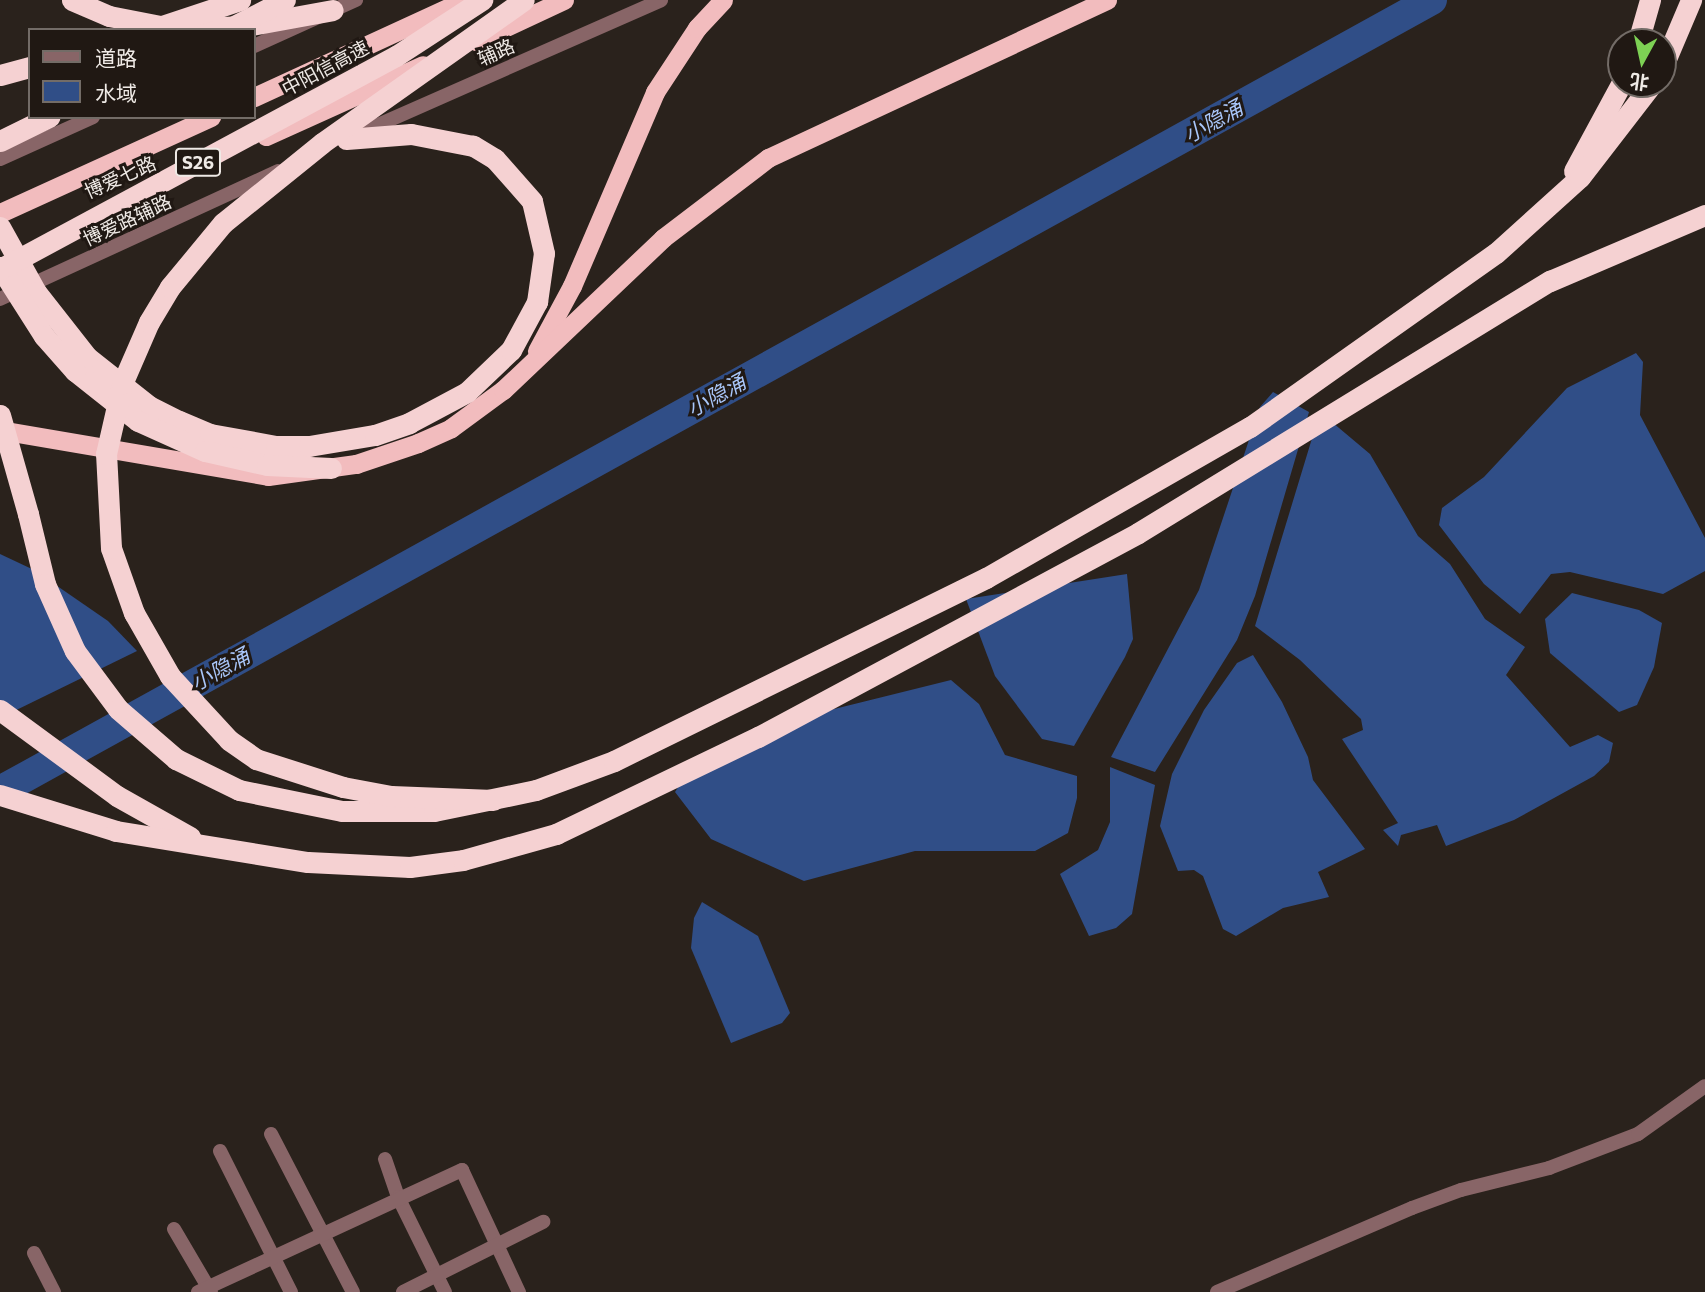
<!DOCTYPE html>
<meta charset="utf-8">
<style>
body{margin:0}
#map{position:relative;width:1705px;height:1292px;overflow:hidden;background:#2a221c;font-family:Commissioner,"Noto Sans SC",sans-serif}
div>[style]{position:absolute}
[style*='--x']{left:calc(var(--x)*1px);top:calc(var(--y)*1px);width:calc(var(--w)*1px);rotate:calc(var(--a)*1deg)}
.water>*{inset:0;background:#304e87}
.river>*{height:30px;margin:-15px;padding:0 15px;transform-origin:15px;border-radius:15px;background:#304e87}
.minor>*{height:14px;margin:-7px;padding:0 7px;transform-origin:7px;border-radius:7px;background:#886567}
.tertiary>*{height:14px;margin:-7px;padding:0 7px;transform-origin:7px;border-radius:7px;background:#886567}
.trunk>*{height:19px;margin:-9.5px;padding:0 9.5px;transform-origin:9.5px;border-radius:9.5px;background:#f2bcbe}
.motorway>*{height:21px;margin:-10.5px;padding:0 10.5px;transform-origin:10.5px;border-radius:10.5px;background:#f5d1d2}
.motorway-bridge>*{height:21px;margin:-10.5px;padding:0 10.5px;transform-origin:10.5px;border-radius:10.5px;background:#f5d1d2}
span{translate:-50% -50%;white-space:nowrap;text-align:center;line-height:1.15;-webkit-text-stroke:6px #201813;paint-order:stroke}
.shield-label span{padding:2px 5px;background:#201813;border:2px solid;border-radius:5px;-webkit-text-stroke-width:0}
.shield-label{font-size:18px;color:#efeae6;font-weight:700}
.street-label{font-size:19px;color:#efeae6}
.water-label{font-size:21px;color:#a9c6f9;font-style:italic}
.legend{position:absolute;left:28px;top:28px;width:228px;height:91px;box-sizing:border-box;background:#201813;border:2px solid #736c67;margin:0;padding:9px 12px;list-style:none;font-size:21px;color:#efeae6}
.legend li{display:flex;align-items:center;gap:14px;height:35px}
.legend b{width:35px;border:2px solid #736c67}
.north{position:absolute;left:1607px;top:28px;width:70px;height:70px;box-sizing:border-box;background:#201813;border:2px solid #736c67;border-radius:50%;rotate:188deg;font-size:19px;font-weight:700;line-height:28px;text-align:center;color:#efeae6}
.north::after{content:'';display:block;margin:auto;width:24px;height:32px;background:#7dd154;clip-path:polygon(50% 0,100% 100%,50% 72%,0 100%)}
</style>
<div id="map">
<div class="water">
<div style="clip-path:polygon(1636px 353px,1643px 362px,1640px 415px,1705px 538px,1705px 571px,1663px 594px,1570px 572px,1551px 574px,1520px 614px,1484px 584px,1439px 525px,1442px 508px,1484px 477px,1567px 388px)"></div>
<div style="clip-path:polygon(1273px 392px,1309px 412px,1255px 596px,1237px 640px,1155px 772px,1111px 757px,1199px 590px,1260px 407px)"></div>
<div style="clip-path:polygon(1320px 412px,1370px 454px,1418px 536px,1450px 564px,1485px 619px,1525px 647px,1506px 675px,1570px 747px,1598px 735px,1613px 743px,1609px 762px,1594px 776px,1514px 820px,1446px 846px,1437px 825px,1401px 835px,1398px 846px,1383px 830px,1398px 823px,1342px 739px,1363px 730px,1361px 719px,1300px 660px,1255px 626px)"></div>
<div style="clip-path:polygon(0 554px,34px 570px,108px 621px,137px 651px,0 718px)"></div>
<div style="clip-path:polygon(1127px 574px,1133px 639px,1125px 657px,1074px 746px,1042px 739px,995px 676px,966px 599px)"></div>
<div style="clip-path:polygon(1572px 593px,1639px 610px,1662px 623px,1654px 667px,1637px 705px,1619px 712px,1550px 653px,1545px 619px)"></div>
<div style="clip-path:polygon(1253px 655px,1282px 702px,1308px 757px,1313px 780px,1365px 849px,1318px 872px,1329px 897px,1283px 908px,1236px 936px,1223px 929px,1203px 876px,1194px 870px,1178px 871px,1160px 826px,1172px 774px,1204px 710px,1237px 663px)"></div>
<div style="clip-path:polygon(951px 680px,979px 704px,1005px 755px,1077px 776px,1077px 798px,1068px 833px,1035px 851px,915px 851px,804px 881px,711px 839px,675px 792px,690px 768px,798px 718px)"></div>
<div style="clip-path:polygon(1110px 767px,1155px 785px,1132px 914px,1116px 928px,1089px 936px,1060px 874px,1098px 850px,1110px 822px)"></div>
<div style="clip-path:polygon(702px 902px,758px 936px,790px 1013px,782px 1023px,731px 1043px,691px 948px,694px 918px)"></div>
</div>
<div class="river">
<div style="--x:0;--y:791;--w:1636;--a:-28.92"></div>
</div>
<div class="minor">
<div style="--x:271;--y:1134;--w:178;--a:62.6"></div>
<div style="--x:220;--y:1151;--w:158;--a:63.3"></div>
<div style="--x:385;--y:1159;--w:40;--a:71.1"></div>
<div style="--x:398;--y:1197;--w:106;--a:63.7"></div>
<div style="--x:174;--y:1229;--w:73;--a:59.6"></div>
<div style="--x:34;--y:1253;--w:44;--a:62.9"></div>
<div style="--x:198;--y:1292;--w:291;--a:-24.8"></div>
<div style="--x:462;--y:1170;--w:135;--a:65"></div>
<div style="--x:403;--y:1292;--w:157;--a:-26.6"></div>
<div style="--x:1217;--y:1292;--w:212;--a:-23.3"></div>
<div style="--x:1412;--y:1208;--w:52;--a:-20.2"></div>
<div style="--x:1461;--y:1190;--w:91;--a:-14"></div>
<div style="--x:1549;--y:1168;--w:95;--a:-20.9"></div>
<div style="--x:1638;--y:1134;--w:82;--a:-35.6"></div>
</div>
<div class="tertiary">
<div style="--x:254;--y:46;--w:112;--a:-24.3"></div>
<div style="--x:360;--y:133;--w:329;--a:-23.8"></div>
<div style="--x:0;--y:159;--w:102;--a:-24.3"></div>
<div style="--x:0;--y:299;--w:306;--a:-24.7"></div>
</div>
<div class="trunk">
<div style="--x:476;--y:41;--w:97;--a:-25"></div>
<div style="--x:254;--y:97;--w:232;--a:-24.7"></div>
<div style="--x:266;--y:136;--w:172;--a:-24.3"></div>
<div style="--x:0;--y:213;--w:232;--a:-24.5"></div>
<div style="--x:537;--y:351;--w:74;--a:-61.7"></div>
<div style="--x:572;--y:286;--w:211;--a:-66.8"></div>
<div style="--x:655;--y:92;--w:77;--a:-56.7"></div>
<div style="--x:697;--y:28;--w:38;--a:-47"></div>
<div style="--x:0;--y:430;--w:272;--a:9.7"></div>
<div style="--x:268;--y:476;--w:89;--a:-7.8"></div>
<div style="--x:356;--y:464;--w:65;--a:-18.7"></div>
<div style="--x:418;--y:443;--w:36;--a:-24"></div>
<div style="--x:451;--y:428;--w:64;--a:-36.2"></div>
<div style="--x:503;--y:390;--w:221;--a:-43.5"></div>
<div style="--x:663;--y:238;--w:132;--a:-37.3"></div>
<div style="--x:768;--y:158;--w:374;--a:-25"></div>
</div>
<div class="motorway">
<div style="--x:72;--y:0;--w:40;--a:23.4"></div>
<div style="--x:109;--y:16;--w:68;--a:11"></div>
<div style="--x:176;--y:29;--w:69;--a:-2.5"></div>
<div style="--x:245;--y:26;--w:89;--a:-10.3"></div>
<div style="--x:1638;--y:42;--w:44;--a:-74.1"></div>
<div style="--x:396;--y:56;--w:103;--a:-33.1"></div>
<div style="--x:1663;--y:66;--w:72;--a:-67"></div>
<div style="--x:0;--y:75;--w:31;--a:-15"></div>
<div style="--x:0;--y:141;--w:55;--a:-26.1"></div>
<div style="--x:1574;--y:171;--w:99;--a:-61.6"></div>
<div style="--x:87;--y:357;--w:79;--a:38.3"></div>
<div style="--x:149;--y:406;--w:34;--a:27"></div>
<div style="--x:179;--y:421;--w:34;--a:23"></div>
<div style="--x:210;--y:434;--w:67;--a:10.3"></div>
<div style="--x:276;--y:446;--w:33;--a:0"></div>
<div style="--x:309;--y:446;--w:67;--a:-9.5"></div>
<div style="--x:375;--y:435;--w:36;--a:-19"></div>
<div style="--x:409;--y:423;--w:66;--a:-28.1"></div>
<div style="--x:467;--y:392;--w:61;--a:-43.7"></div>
<div style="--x:511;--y:350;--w:55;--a:-61.6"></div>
<div style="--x:537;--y:302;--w:49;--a:-81.9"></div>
<div style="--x:544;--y:253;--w:53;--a:-103"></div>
<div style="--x:532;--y:201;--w:56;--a:-131.4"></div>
<div style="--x:495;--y:159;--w:26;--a:-149"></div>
<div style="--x:473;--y:146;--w:63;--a:-169"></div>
<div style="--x:411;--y:134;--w:65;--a:175.6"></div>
<div style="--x:75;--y:371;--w:80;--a:38.4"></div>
<div style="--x:138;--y:421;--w:73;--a:24.1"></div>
<div style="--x:205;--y:451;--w:64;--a:12.7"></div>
<div style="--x:267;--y:465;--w:64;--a:2.7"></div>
<div style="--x:28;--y:514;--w:72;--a:76.3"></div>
<div style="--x:45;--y:584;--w:73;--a:65.9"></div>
<div style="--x:75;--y:651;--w:72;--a:53.4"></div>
<div style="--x:118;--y:709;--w:77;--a:40.8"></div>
<div style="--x:176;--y:759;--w:70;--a:26.2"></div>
<div style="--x:239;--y:790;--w:105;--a:11.5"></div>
<div style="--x:342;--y:811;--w:92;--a:0"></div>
<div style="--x:434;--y:811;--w:104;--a:-11.6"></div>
<div style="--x:536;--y:790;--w:83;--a:-20.4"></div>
<div style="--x:614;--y:761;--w:415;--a:-26.2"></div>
<div style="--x:986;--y:578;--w:304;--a:-29.8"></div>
<div style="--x:1250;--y:427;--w:301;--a:-35.3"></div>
<div style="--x:1496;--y:253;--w:113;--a:-42.1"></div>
<div style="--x:1580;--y:177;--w:118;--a:-52.3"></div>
<div style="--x:0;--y:710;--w:145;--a:36.3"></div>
<div style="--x:117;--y:796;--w:84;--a:29.3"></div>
<div style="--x:0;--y:795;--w:121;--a:17.2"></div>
<div style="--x:116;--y:831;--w:194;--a:9.2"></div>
<div style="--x:308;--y:862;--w:102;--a:2.8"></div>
<div style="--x:410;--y:867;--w:53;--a:-7.5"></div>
<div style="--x:463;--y:860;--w:97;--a:-15.6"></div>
<div style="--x:556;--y:834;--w:224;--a:-25.7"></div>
<div style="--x:758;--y:737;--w:431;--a:-28.2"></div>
<div style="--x:1138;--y:533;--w:483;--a:-31.5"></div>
<div style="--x:1550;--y:281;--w:168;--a:-23.1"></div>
</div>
<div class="motorway-bridge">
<div style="--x:150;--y:30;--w:95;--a:-18.4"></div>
<div style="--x:226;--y:30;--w:66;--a:-27"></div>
<div style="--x:0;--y:227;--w:74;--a:61"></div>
<div style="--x:36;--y:292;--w:83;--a:51.9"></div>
<div style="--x:0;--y:267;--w:82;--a:57.5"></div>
<div style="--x:44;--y:336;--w:47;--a:48.5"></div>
<div style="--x:0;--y:269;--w:450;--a:-28.3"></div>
<div style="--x:0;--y:415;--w:103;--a:74.2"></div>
<div style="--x:493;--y:800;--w:102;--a:-177.8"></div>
<div style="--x:391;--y:796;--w:49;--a:-169.4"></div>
<div style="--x:343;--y:787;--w:91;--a:-162.2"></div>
<div style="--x:256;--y:759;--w:33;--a:-145"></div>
<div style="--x:229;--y:740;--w:87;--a:-132.7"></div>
<div style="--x:170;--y:676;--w:73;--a:-119.7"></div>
<div style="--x:134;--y:613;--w:69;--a:-109.5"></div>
<div style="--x:111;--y:548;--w:94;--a:-93"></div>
<div style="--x:106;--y:454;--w:72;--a:-77.1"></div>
<div style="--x:122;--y:384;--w:68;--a:-66.5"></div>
<div style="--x:149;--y:322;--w:41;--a:-59"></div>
<div style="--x:170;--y:287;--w:83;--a:-50.4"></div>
<div style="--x:223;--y:223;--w:127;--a:-38.9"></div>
<div style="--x:322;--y:143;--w:247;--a:-35.3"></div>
</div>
<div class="shield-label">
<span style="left:198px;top:162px">S26</span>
</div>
<div class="street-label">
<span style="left:496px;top:52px;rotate:-24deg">辅路</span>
<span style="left:325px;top:68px;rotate:-28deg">中阳信高速</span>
<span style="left:120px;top:177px;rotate:-24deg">博爱七路</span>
<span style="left:127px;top:220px;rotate:-25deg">博爱路辅路</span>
</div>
<div class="water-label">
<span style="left:1213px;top:121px;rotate:-29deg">小隐涌</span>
<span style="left:716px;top:395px;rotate:-29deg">小隐涌</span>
<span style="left:220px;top:669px;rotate:-29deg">小隐涌</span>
</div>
<ul class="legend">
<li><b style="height:9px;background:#886567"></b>道路</li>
<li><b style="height:19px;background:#304e87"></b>水域</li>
</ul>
<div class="north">北</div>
</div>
